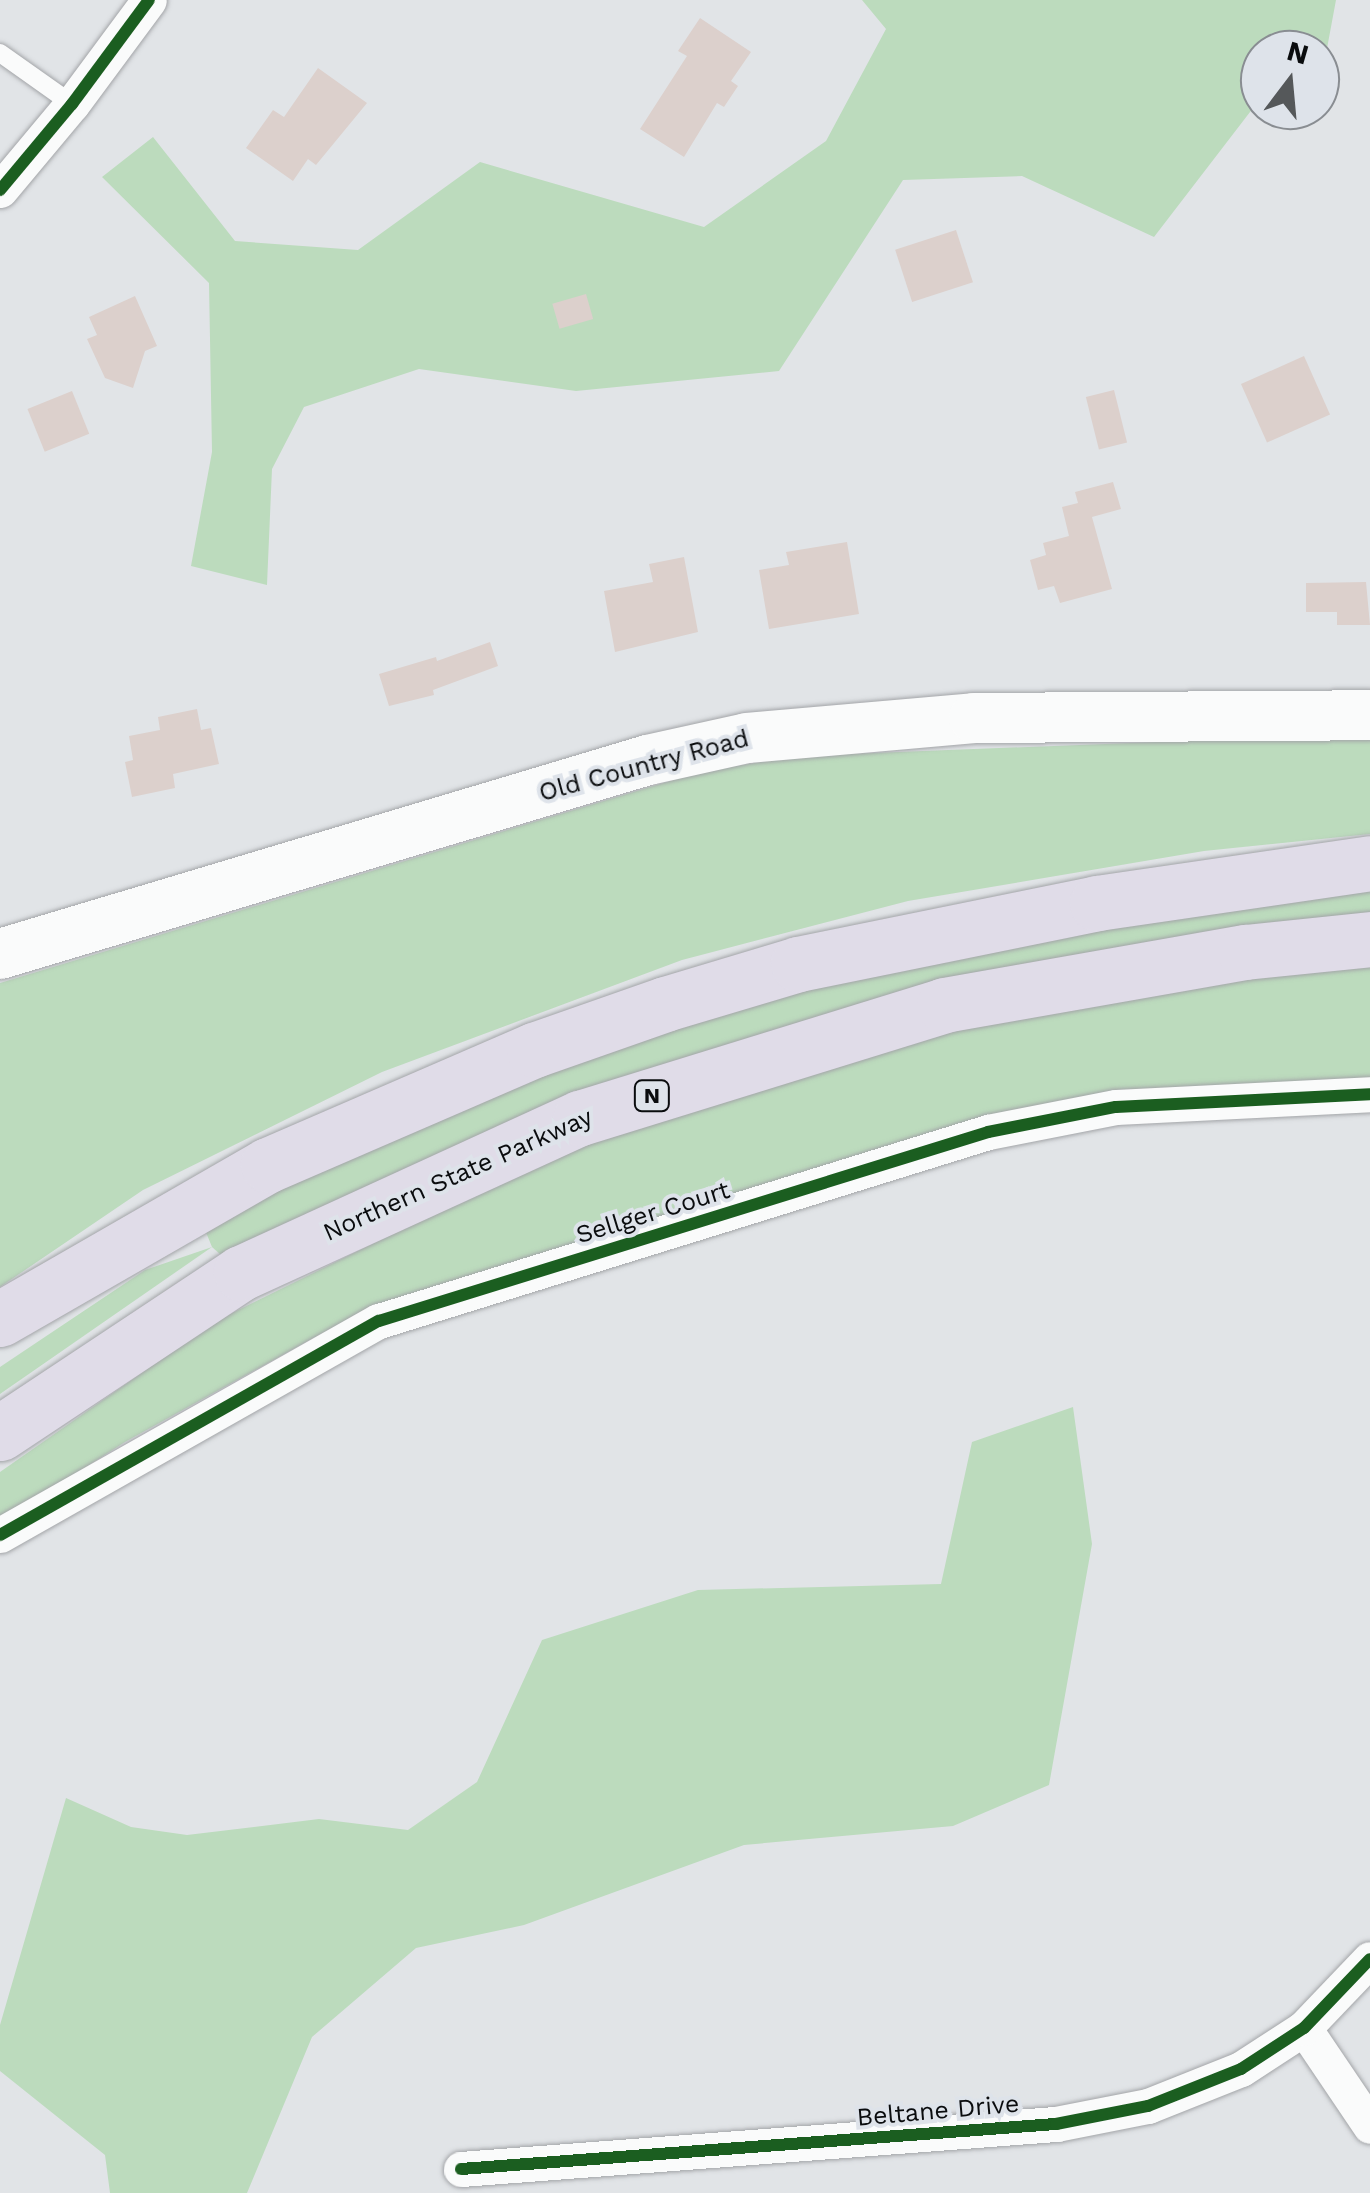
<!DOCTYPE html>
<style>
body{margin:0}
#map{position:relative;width:1370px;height:2193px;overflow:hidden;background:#e1e4e7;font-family:"Work Sans",sans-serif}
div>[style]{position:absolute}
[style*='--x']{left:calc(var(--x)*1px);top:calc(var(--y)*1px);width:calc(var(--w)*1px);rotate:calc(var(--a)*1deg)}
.green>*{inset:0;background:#bcdbbd}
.building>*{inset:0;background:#dcd0cc;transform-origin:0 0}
.roads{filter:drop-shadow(0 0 2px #a3a5a8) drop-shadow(0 0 2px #a3a5a8)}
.lane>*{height:18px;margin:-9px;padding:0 9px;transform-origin:9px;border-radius:9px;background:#fafbfb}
.street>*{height:35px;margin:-17.5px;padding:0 17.5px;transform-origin:17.5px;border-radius:17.5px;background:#fafbfb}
.secondary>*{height:50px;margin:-25px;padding:0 25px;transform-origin:25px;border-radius:25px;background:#fafbfb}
.highway>*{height:55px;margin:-27.5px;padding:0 27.5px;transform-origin:27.5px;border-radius:27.5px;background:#e0dce8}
.cycleway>*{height:12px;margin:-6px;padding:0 6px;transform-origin:6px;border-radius:6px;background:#1b5e20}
span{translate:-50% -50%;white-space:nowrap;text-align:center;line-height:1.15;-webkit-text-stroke:8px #dee3ea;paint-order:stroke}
.shield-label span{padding:2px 8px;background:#dee3ea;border:2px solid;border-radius:8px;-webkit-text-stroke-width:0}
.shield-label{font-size:22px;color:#0a0c0e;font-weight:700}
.street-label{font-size:25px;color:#0a0c0e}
.north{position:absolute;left:1240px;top:30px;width:100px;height:100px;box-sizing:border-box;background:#dee3ea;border:2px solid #898d92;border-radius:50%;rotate:16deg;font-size:28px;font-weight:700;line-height:40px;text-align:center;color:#0a0c0e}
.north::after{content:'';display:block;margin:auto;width:35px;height:45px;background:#55585a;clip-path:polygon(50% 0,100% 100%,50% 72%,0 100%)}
</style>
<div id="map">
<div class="green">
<div style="clip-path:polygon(862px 0,1336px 0,1320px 86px,1320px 50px,1260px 50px,1260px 99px,1154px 237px,1022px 176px,903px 180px,779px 371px,576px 391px,419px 369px,304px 407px,272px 469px,267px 585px,191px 566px,212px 452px,209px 283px,102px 177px,153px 137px,235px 241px,358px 250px,480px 162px,704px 227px,826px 141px,886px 29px)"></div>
<div style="clip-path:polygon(1258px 738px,1370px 738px,1370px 834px,1204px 851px,908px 901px,682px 960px,382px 1072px,143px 1190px,0 1287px,0 983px,700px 772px,797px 756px)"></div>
<div style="clip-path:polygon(1370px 886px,1370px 921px,1102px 953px,230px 1263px,212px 1247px,0 1394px,0 1367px,145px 1270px,212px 1247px,203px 1225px,388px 1129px,757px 1001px,1096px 927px)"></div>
<div style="clip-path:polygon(1370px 957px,1370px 1085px,966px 1122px,439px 1285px,324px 1332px,125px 1442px,0 1522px,0 1472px,216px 1321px,522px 1170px,751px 1082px,1068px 1004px)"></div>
<div style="clip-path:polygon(1073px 1407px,1092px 1544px,1049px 1785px,953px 1826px,744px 1845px,524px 1925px,416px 1948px,312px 2037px,247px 2193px,110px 2193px,105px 2155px,0 2071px,0 2025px,66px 1798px,131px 1827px,187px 1835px,319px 1819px,408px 1830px,477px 1782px,542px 1640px,698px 1590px,941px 1584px,972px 1442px)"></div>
</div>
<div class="building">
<div style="clip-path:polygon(700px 18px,751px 52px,731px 81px,738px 86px,724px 107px,717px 103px,684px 157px,640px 129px,687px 56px,678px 51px)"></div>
<div style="clip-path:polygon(318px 68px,367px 103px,316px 165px,308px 159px,293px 181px,246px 148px,273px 110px,284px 117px)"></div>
<div style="left:956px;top:230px;width:55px;height:64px;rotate:72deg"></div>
<div style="left:586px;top:294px;width:26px;height:35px;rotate:74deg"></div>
<div style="clip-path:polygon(135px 296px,157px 346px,145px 351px,133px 388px,105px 378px,87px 339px,97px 335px,89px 317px)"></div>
<div style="left:1304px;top:356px;width:64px;height:69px;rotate:66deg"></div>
<div style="left:1114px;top:390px;width:54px;height:29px;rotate:76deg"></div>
<div style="left:72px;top:391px;width:46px;height:48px;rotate:68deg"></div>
<div style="clip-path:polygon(1113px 482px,1121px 509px,1092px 517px,1112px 589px,1060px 603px,1054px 586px,1038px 590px,1030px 560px,1046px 555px,1043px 543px,1069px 536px,1062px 507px,1078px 503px,1075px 492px)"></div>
<div style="clip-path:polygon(847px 542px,859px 614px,769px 629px,759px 570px,789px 565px,786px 552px)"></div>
<div style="clip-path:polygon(684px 557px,698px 632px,615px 652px,604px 591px,653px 582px,649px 564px)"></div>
<div style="clip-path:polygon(1366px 582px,1370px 625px,1337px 625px,1337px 612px,1306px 612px,1306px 583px)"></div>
<div style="clip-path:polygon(490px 642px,498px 666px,433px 690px,434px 695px,389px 706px,379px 674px,436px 657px,437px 661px)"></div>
<div style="clip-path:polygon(197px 709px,201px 730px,211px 728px,219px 764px,173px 774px,175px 788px,132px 797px,125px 762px,133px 760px,129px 736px,160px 730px,158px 717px)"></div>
</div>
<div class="roads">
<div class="lane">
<div style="--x:0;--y:53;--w:88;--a:35.3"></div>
</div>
<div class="street">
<div style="--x:0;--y:190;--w:112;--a:-50.1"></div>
<div style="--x:72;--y:104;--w:129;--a:-53.5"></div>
<div style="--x:0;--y:1535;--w:435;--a:-29.5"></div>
<div style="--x:379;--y:1321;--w:638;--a:-17.24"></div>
<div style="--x:988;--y:1132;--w:130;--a:-11.1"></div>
<div style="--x:1116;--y:1107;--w:254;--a:-2.9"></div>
<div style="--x:1304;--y:2028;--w:118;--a:56"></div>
<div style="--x:461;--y:2169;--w:597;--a:-4.33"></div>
<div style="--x:1056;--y:2124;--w:94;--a:-11.1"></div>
<div style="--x:1148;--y:2106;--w:100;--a:-21.7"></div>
<div style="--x:1241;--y:2069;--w:75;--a:-33.1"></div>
<div style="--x:1304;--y:2028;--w:95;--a:-46.3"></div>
</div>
<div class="secondary">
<div style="--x:0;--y:954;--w:676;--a:-16.67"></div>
<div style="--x:648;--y:760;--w:101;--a:-12.5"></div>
<div style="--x:747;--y:738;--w:228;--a:-5"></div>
<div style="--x:974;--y:718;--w:396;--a:-0.4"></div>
</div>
<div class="highway">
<div style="--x:0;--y:1319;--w:309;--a:-29.9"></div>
<div style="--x:268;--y:1165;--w:290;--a:-23.4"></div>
<div style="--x:534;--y:1050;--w:139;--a:-19.3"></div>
<div style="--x:665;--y:1004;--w:139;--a:-16.7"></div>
<div style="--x:798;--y:964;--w:305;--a:-11.5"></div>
<div style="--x:1097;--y:903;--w:276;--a:-8.3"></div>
<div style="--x:0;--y:1433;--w:289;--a:-33.6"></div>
<div style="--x:241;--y:1273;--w:373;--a:-24.6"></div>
<div style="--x:580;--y:1118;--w:381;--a:-17.2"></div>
<div style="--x:944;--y:1005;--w:306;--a:-10"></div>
<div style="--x:1245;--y:952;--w:126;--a:-5.9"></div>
</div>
</div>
<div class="cycleway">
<div style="--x:0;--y:190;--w:112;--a:-50.1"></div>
<div style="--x:72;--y:104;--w:129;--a:-53.5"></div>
<div style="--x:0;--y:1535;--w:435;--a:-29.5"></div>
<div style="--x:379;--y:1321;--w:638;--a:-17.24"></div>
<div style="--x:988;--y:1132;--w:130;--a:-11.1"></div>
<div style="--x:1116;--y:1107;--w:254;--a:-2.9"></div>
<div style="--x:461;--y:2169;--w:597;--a:-4.33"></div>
<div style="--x:1056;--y:2124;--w:94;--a:-11.1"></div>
<div style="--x:1148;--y:2106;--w:100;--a:-21.7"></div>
<div style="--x:1241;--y:2069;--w:75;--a:-33.1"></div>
<div style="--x:1304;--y:2028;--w:95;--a:-46.3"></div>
</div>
<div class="shield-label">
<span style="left:652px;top:1096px">N</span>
</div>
<div class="street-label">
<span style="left:644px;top:766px;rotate:-15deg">Old Country Road</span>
<span style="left:458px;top:1175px;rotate:-24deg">Northern State Parkway</span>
<span style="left:653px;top:1213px;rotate:-17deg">Sellger Court</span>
<span style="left:938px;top:2111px;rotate:-5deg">Beltane Drive</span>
</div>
<div class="north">N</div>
</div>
